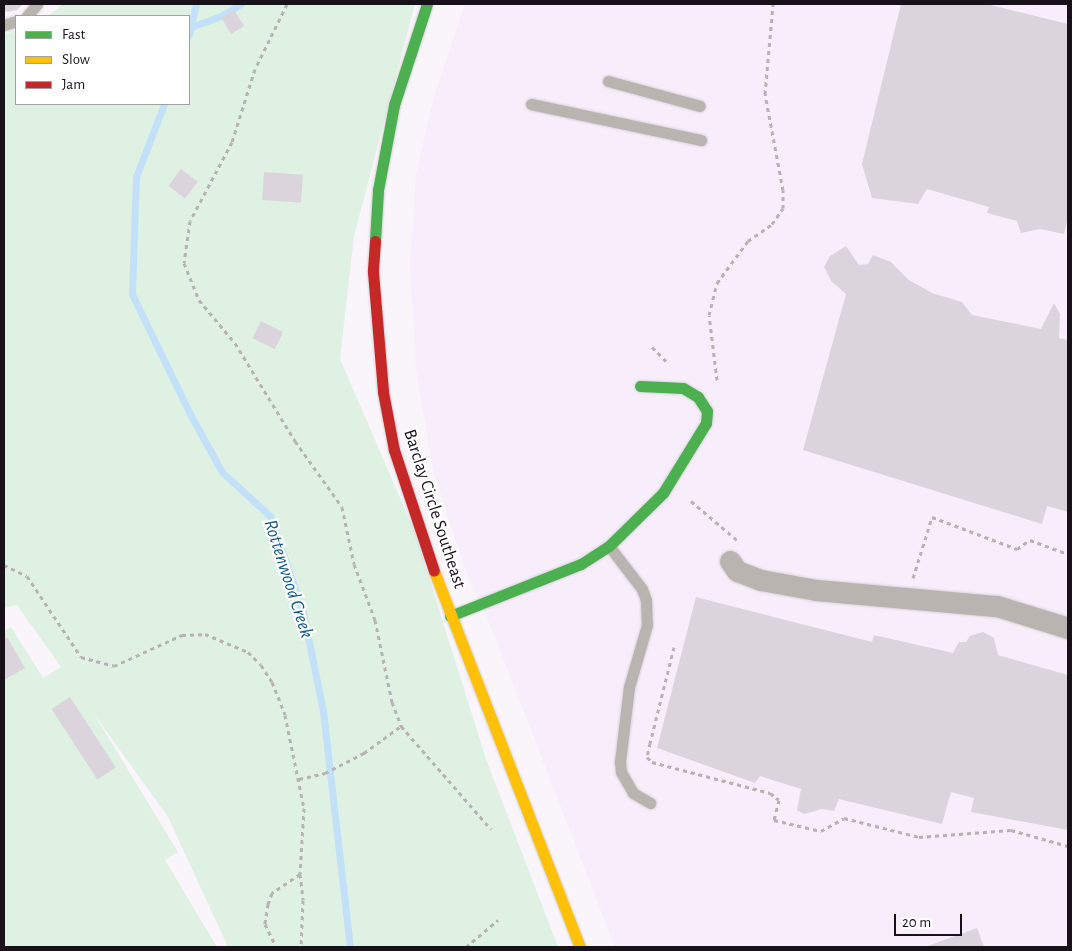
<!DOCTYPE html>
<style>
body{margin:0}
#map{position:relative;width:1072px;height:951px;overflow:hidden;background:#f9f5fa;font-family:"Alegreya Sans",sans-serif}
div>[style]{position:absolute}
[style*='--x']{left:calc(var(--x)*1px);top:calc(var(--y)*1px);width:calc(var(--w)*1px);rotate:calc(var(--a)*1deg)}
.built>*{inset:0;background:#f7edfb}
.green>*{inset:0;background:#dff1e2}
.stream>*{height:7px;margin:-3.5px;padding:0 3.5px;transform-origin:3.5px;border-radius:3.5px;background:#c3e0f9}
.building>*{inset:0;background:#dbd4dd;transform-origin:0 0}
.path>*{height:3px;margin-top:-1.5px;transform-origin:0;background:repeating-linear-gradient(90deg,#b7b2b3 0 4px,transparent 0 8px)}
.roads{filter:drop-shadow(0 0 1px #d4d1d5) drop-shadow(0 0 1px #d4d1d5)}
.lane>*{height:11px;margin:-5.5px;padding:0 5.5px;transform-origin:5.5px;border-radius:5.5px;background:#bab4b0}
.street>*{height:21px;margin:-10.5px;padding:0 10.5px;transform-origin:10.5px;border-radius:10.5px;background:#bab4b0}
.fast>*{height:11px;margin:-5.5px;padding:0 5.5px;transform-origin:5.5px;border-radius:5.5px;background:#4caf50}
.slow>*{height:11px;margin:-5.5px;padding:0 5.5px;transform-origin:5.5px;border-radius:5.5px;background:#ffc107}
.jam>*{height:11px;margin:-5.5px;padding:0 5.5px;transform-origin:5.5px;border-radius:5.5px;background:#c62828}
span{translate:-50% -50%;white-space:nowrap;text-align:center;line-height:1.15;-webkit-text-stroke:4.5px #fff;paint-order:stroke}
.street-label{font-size:18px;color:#18111a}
.water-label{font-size:19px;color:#135983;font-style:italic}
.frame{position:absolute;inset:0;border:5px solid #18111a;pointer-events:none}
.legend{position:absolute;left:15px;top:15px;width:175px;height:90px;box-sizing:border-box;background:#fff;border:1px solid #a3a0a3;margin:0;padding:6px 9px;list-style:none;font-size:15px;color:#18111a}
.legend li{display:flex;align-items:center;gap:10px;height:25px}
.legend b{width:25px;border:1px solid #a3a0a3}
.scale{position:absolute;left:894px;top:914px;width:68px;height:22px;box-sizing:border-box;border:2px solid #18111a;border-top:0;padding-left:6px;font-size:15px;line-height:18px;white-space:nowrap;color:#18111a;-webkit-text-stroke:4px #fff;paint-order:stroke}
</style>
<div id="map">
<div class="built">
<div style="clip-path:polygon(465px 4px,1068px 4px,1068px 947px,615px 947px,495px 637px,464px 566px,434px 474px,416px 370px,410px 264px,416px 174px,434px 97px)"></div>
</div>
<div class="green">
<div style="clip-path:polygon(63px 4px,415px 4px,354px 236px,340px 359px,414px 530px,486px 759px,558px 947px,228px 947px,168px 817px,94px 714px,178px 852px,165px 860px,217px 947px,4px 947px,4px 631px,11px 627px,43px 678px,61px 667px,17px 605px,4px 608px,4px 35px,16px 30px,16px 104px,189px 104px,189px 16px,48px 16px)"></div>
</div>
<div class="stream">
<div style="--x:191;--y:27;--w:32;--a:-20"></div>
<div style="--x:221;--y:16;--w:23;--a:-31"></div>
<div style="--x:189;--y:35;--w:32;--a:-77"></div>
<div style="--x:164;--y:104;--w:78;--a:111"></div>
<div style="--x:136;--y:177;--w:117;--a:92"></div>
<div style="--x:132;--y:294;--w:131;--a:64.2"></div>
<div style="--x:189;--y:412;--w:68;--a:61.2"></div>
<div style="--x:222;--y:472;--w:65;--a:42.5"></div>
<div style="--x:270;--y:516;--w:102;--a:71"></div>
<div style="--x:303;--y:612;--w:101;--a:78.6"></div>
<div style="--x:323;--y:711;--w:238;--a:83.5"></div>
</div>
<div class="building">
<div style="clip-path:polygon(4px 4px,23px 4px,17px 10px,8px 12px,4px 11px)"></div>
<div style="clip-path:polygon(901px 4px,987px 4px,1068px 24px,1068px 217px,1064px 234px,1040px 229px,1021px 233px,1017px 221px,987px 213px,989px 207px,927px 189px,918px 204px,872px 198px,862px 164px)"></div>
<div style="left:234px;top:10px;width:19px;height:15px;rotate:58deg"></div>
<div style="left:181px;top:169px;width:21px;height:21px;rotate:37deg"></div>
<div style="left:264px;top:172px;width:39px;height:28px;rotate:4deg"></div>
<div style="clip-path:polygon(846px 246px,859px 265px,868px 264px,873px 255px,891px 262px,909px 280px,932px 293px,962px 302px,972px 315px,1041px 329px,1054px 303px,1060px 314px,1059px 338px,1068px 340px,1068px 512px,1047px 506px,1042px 524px,803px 450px,846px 294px,831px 281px,824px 267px,830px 256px)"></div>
<div style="left:261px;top:321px;width:25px;height:19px;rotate:27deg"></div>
<div style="clip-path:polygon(696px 597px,872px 642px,874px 635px,953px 653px,959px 642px,966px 642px,970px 636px,983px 632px,994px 638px,998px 655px,1068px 675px,1068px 830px,971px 812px,974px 798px,951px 792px,942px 824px,839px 799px,834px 811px,822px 809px,804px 814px,797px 810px,801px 789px,760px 776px,755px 783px,657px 748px)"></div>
<div style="clip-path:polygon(7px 637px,25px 668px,4px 680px,4px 639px)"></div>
<div style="left:70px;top:697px;width:84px;height:22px;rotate:57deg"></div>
<div style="clip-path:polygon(977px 928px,984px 947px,925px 947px)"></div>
</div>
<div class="path">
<div style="--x:287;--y:4;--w:72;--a:116.2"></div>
<div style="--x:255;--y:69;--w:77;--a:107.5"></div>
<div style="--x:232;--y:142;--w:89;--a:118"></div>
<div style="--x:190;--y:221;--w:42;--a:98.1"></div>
<div style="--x:184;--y:263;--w:40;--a:68"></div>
<div style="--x:199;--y:300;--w:56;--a:50.1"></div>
<div style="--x:235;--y:343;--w:115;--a:58.5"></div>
<div style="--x:295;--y:441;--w:81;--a:54.5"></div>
<div style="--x:342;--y:507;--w:58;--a:78.1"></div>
<div style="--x:354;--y:564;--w:60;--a:69.4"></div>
<div style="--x:375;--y:620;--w:84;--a:78.3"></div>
<div style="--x:392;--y:702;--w:26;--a:69"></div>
<div style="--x:401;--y:726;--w:137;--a:48.9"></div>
<div style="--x:652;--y:347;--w:21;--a:45"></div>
<div style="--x:717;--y:380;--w:65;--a:-97"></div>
<div style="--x:709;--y:315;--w:33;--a:-76"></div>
<div style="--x:717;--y:283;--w:52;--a:-53.6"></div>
<div style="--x:748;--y:241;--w:29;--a:-35"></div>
<div style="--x:772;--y:224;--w:19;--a:-55"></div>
<div style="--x:783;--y:208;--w:18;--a:-90"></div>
<div style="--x:783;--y:190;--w:98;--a:-100.6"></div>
<div style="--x:765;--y:94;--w:90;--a:-84.9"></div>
<div style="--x:691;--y:501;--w:60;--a:40.3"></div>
<div style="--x:4;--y:565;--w:25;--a:26"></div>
<div style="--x:27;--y:576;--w:97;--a:56.3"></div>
<div style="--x:81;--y:657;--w:34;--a:15"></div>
<div style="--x:114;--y:666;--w:75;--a:-24.5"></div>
<div style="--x:182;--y:635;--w:23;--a:-2"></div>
<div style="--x:205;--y:634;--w:47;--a:22.7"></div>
<div style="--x:248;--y:652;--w:18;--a:45"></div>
<div style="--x:261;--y:665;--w:20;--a:57"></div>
<div style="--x:272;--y:682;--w:35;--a:68"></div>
<div style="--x:285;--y:715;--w:95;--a:78.5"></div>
<div style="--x:304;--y:808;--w:66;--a:93.5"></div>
<div style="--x:300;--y:874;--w:34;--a:146"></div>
<div style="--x:272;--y:893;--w:12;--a:110"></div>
<div style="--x:268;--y:904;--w:20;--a:99"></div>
<div style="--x:265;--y:924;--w:25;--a:64"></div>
<div style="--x:913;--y:578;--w:64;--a:-72.7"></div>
<div style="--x:932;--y:517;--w:91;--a:20.6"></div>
<div style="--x:1017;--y:549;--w:16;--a:-35"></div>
<div style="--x:1030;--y:540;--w:40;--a:20.2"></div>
<div style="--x:674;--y:647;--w:99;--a:104"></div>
<div style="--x:650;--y:743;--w:14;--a:102"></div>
<div style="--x:647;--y:757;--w:7;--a:45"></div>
<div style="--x:652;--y:762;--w:122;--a:14.7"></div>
<div style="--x:770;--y:793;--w:11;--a:38"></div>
<div style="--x:779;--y:800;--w:21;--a:104"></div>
<div style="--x:774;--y:820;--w:48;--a:13.2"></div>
<div style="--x:821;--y:831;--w:26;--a:-29"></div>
<div style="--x:844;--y:818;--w:77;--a:14.2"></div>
<div style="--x:919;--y:837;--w:92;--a:-4.4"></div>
<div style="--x:1011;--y:830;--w:59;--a:15.7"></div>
<div style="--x:299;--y:779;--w:27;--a:-13"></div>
<div style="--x:325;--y:773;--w:44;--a:-27.1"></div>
<div style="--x:364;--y:753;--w:46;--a:-36.1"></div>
<div style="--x:300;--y:874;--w:26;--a:83"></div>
<div style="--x:303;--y:900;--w:47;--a:92.4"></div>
<div style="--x:466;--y:947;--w:42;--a:-40.2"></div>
</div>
<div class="roads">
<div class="lane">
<div style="--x:27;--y:16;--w:16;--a:-50"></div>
<div style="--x:4;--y:25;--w:13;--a:-18"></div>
<div style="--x:608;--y:81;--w:95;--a:15.2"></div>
<div style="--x:531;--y:104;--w:174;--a:12"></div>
<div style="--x:609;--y:546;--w:54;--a:52.5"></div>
<div style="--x:642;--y:589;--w:12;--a:70"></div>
<div style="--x:646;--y:600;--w:25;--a:88"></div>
<div style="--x:647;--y:625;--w:65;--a:106.2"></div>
<div style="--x:629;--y:687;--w:75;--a:96.9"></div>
<div style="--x:620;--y:761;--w:11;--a:85"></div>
<div style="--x:621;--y:772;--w:24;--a:60"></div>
<div style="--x:633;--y:793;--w:20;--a:30"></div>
</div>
<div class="street">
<div style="--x:730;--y:561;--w:12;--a:55"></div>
<div style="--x:737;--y:571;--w:26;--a:21"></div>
<div style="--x:761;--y:580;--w:56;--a:10.3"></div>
<div style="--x:816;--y:590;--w:182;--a:5.1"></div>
<div style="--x:997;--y:606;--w:74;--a:17.2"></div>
</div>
<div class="fast">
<div style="--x:375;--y:241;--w:51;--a:-86.6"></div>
<div style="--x:378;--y:190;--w:86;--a:-79.3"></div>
<div style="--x:394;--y:105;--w:106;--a:-71.9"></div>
<div style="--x:450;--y:616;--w:141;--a:-21.7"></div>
<div style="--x:581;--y:564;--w:33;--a:-33"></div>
<div style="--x:609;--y:546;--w:76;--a:-44.5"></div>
<div style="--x:663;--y:493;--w:82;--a:-58.4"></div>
<div style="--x:706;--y:423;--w:12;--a:-85"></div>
<div style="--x:707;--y:411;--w:17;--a:-123"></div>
<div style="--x:698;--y:397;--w:17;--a:-149"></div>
<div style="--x:683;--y:388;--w:43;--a:-177.3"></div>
</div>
<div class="slow">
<div style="--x:434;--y:571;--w:403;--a:68.8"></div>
</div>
<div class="jam">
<div style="--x:375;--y:241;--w:31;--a:94"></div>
<div style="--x:373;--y:272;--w:120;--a:85.2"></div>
<div style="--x:383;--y:392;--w:59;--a:79.3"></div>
<div style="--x:394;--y:450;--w:127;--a:71.7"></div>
</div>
</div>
<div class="street-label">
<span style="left:434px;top:509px;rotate:72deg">Barclay Circle Southeast</span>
</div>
<div class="water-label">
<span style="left:288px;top:579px;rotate:72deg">Rottenwood Creek</span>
</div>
<div class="frame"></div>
<ul class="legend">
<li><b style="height:6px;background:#4caf50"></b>Fast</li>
<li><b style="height:6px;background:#ffc107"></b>Slow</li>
<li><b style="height:6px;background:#c62828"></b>Jam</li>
</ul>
<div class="scale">20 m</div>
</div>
